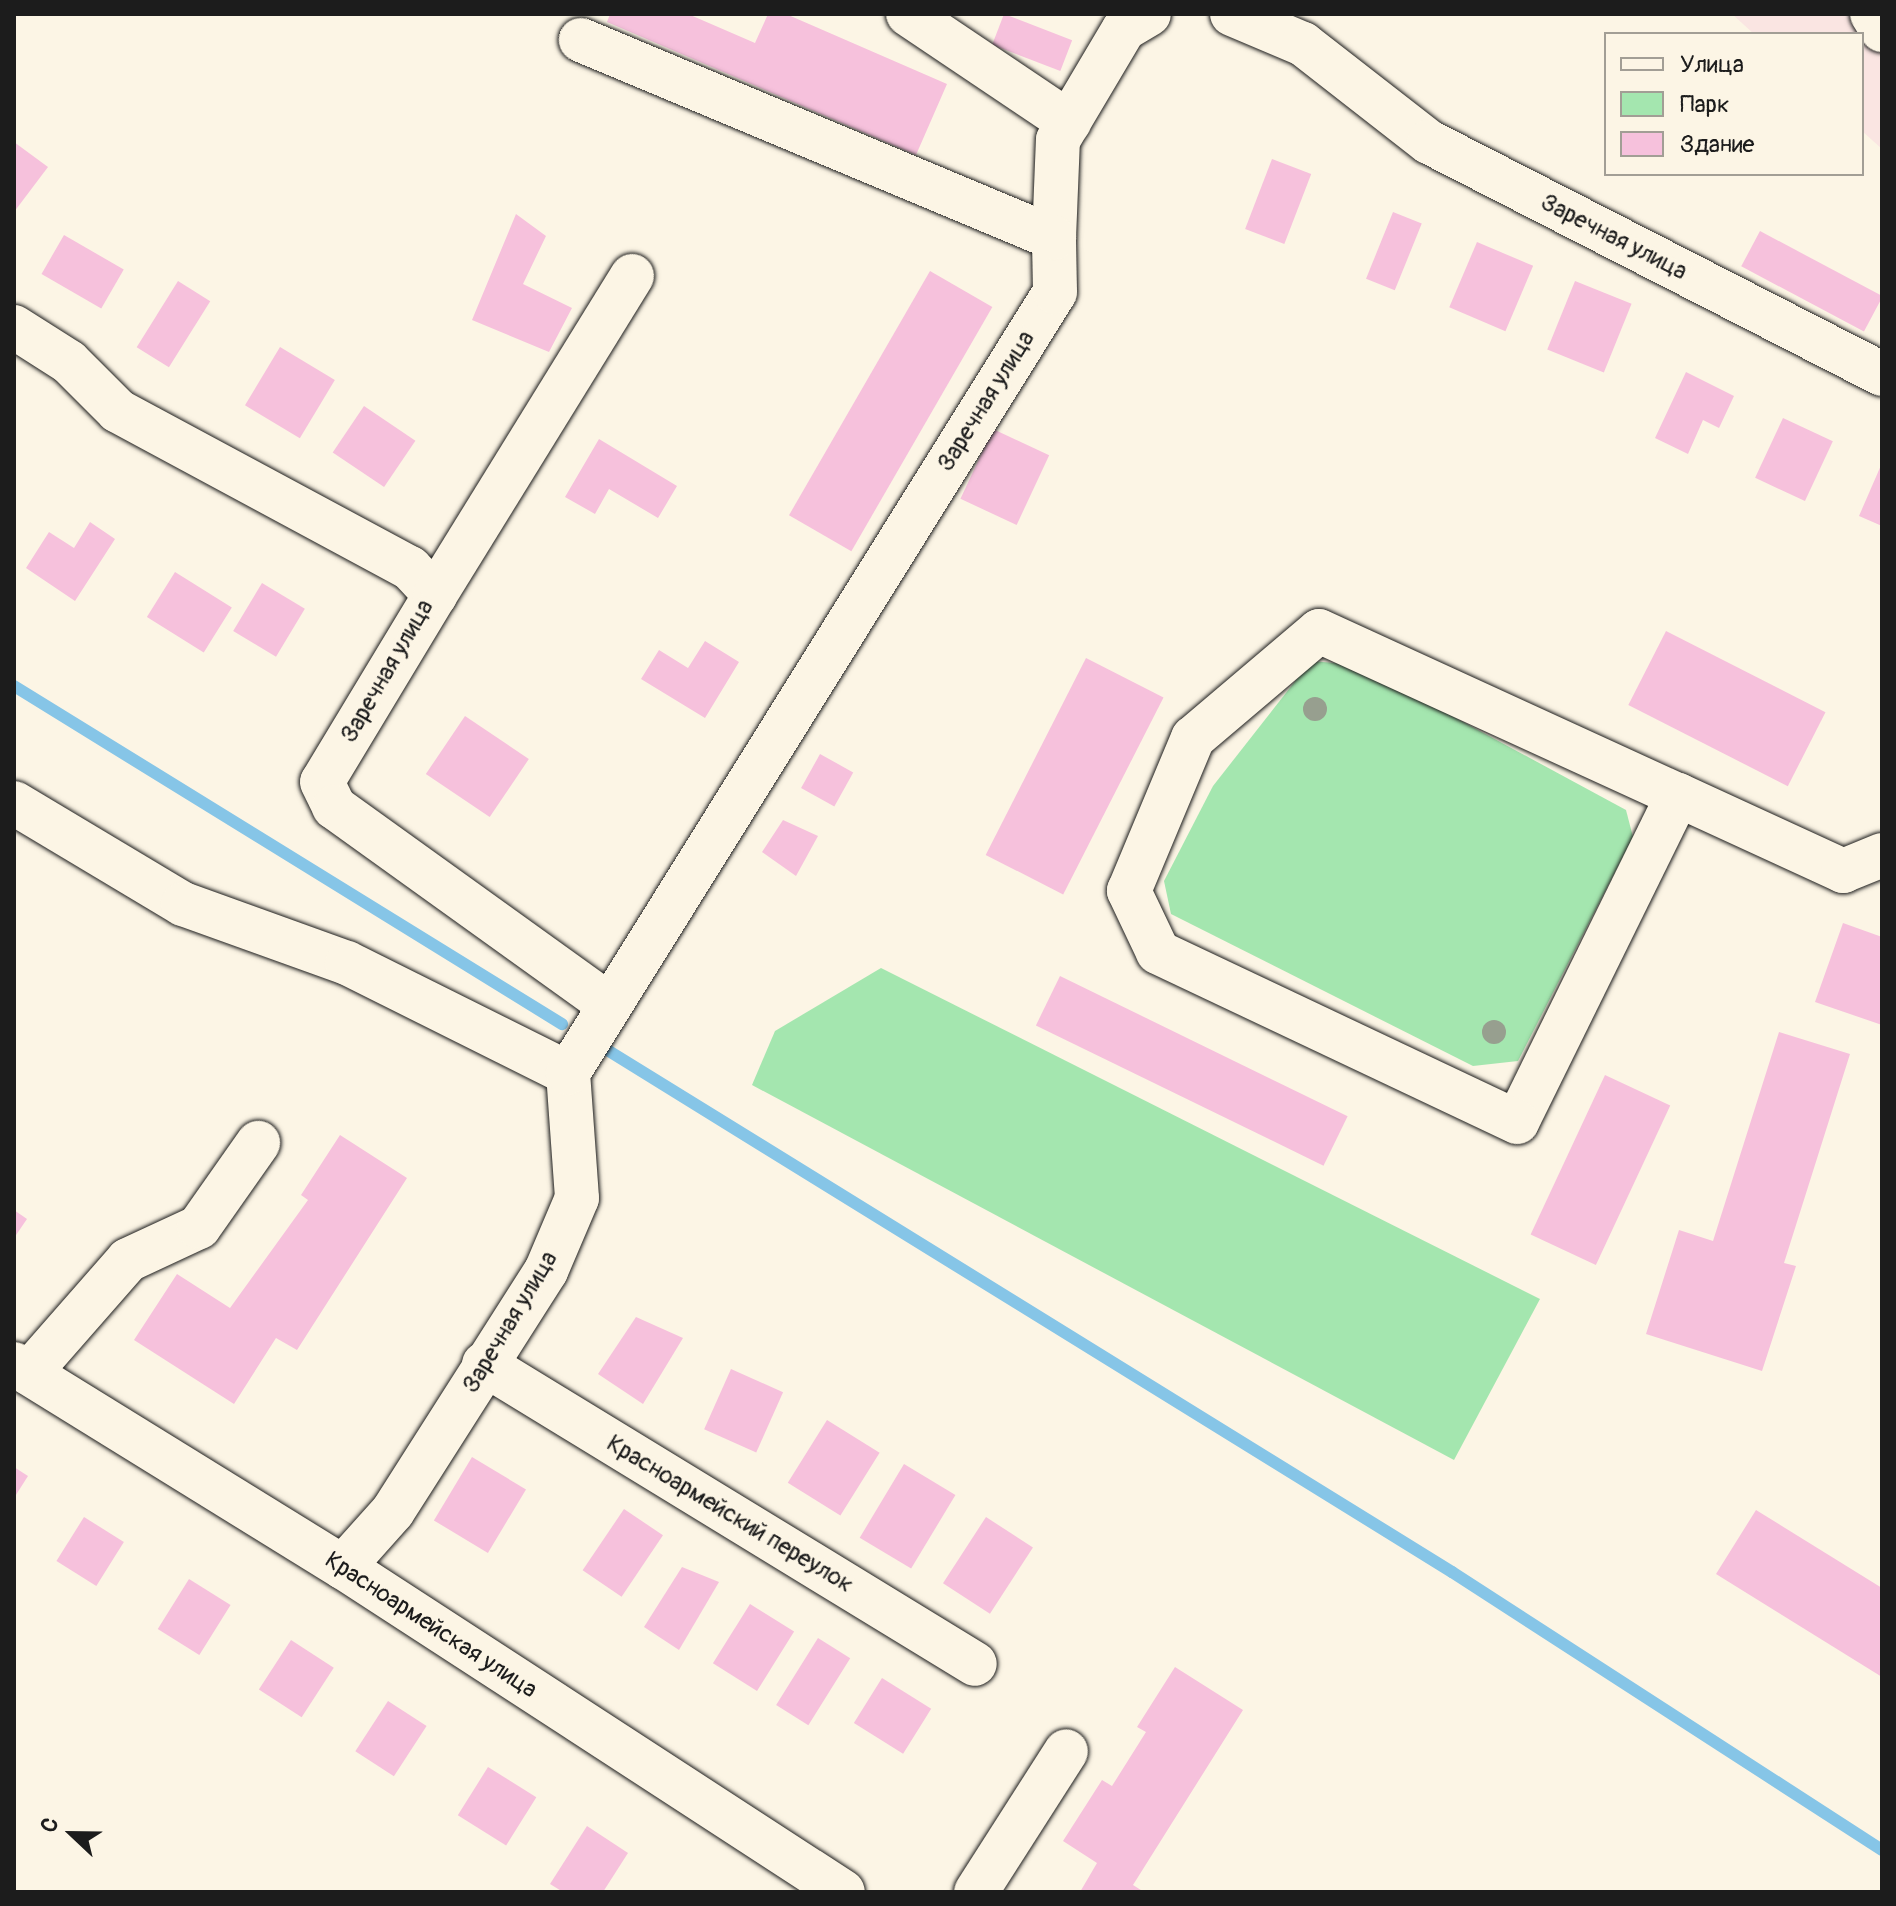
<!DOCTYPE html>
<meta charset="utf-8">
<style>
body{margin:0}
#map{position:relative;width:1896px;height:1906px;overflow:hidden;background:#fcf5e5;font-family:Pangolin,sans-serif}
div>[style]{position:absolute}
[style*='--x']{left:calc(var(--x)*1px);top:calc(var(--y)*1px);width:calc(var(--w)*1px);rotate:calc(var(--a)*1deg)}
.built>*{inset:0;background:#fae5e2}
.green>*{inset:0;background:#a4e6af}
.stream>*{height:12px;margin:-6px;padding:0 6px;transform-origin:6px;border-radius:6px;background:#86c5e7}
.building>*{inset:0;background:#f6c1dc;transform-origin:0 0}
.roads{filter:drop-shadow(0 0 2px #1c1c1c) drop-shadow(0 0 2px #1c1c1c)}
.minor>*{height:44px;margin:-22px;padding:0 22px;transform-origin:22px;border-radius:22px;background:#fcf5e5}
.trees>*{width:24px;height:24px;margin:-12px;border-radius:50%;background:#979f8f}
span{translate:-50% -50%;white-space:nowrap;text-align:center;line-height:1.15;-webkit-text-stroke:8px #fcf5e5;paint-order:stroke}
.street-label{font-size:24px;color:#1c1c1c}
.frame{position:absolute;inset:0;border:16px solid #1c1c1c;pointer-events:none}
.legend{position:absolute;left:1604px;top:32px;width:260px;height:144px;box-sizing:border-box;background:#fcf5e5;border:2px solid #a29e95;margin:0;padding:10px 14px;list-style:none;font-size:24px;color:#1c1c1c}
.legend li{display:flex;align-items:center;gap:16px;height:40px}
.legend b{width:40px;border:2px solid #a29e95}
.north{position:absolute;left:32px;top:1794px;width:80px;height:80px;-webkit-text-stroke:6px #fcf5e5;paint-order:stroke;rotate:292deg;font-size:22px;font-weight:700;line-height:32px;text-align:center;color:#1c1c1c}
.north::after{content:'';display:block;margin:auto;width:28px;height:36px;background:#1c1c1c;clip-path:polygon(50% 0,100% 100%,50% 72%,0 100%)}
</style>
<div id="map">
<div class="built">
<div style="clip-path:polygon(1732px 14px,1882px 14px,1882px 149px,1862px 131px,1862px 34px,1754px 34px)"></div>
</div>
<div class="green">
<div style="clip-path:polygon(1311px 661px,1358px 665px,1626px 810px,1633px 837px,1518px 1061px,1473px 1066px,1171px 914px,1164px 881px,1213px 786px)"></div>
<div style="clip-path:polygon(881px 968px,1540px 1299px,1454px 1460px,752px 1085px,775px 1031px)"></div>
</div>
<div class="stream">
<div style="--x:14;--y:686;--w:644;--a:31.67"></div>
<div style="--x:604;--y:1048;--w:997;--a:31.71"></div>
<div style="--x:1452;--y:1572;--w:512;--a:32.88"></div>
</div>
<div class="building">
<div style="clip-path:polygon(610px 14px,688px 14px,755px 43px,768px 14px,786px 14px,947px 84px,916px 155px,607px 22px)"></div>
<div style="left:1004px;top:14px;width:73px;height:33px;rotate:21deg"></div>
<div style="clip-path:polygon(14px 142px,48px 167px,14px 212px)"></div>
<div style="left:1272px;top:159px;width:42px;height:75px;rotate:21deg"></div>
<div style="left:1393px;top:212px;width:31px;height:72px;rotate:22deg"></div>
<div style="clip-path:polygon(516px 214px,546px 236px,523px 284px,572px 308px,549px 352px,472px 320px)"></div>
<div style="left:1760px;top:231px;width:139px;height:40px;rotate:28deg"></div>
<div style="left:64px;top:235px;width:69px;height:45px;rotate:30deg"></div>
<div style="left:1477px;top:242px;width:61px;height:71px;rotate:23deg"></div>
<div style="left:930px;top:271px;width:72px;height:282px;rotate:30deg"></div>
<div style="left:178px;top:281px;width:38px;height:78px;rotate:32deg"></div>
<div style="left:1575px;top:281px;width:61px;height:74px;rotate:22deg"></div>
<div style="left:280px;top:347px;width:64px;height:68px;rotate:31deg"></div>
<div style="clip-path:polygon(1686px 372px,1734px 396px,1719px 428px,1703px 420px,1688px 454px,1655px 438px)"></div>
<div style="left:364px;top:406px;width:62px;height:56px;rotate:34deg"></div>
<div style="left:1783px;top:418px;width:55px;height:66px;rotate:25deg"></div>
<div style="left:993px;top:429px;width:62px;height:77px;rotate:25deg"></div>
<div style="clip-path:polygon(599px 439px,677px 486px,658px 518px,609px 489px,595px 514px,565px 497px)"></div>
<div style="clip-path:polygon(1882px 463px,1882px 526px,1859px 516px)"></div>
<div style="clip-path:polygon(90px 522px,115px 539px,75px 601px,26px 568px,49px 532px,74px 548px)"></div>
<div style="left:175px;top:572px;width:67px;height:53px;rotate:32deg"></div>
<div style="left:262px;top:583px;width:50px;height:56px;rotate:31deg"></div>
<div style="left:1666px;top:631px;width:179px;height:83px;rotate:27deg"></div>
<div style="clip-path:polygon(705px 641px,739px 662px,705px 718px,641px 679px,659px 650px,688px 668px)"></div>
<div style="left:1086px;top:658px;width:87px;height:221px;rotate:27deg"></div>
<div style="left:465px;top:716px;width:77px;height:70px;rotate:34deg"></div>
<div style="left:820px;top:754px;width:38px;height:39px;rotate:29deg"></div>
<div style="clip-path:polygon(783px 820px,818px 836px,796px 876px,762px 852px)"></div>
<div style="clip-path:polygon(1843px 923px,1882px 937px,1882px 1025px,1815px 1002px)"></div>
<div style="left:1060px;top:976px;width:320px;height:55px;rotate:26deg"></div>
<div style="clip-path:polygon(1779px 1032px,1850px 1054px,1784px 1263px,1796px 1266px,1762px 1371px,1646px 1334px,1679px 1230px,1713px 1241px)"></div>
<div style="left:1605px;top:1075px;width:72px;height:176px;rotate:25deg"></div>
<div style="clip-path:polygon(340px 1135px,407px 1178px,297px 1350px,276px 1338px,234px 1404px,134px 1340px,177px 1274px,230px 1308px,308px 1200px,301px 1195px)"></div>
<div style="clip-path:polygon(14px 1210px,27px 1219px,14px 1238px)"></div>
<div style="clip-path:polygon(636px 1317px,683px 1338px,643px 1404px,598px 1374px)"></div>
<div style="left:731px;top:1369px;width:57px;height:66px;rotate:24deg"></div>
<div style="left:827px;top:1420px;width:62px;height:74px;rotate:32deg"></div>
<div style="left:472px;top:1457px;width:63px;height:74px;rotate:31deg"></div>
<div style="left:904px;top:1464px;width:60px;height:86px;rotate:31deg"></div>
<div style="clip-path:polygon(14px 1467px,28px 1476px,14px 1498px)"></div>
<div style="left:624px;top:1509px;width:47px;height:74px;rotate:34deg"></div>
<div style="clip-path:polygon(1756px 1510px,1882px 1588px,1882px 1677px,1716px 1574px)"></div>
<div style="left:84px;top:1517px;width:47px;height:52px;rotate:32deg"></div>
<div style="left:986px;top:1517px;width:56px;height:79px;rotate:33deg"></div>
<div style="clip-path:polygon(682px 1567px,719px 1582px,679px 1650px,644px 1627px)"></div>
<div style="left:189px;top:1579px;width:49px;height:59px;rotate:32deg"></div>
<div style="left:750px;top:1604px;width:52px;height:70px;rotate:32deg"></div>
<div style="left:818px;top:1638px;width:38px;height:79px;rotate:32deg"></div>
<div style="left:291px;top:1640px;width:51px;height:59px;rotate:33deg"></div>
<div style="clip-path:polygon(1175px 1667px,1243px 1710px,1133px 1885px,1144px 1892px,1080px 1892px,1097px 1863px,1063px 1841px,1102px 1780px,1112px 1786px,1146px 1732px,1137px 1727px)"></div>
<div style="left:882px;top:1678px;width:58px;height:53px;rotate:32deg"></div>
<div style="left:388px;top:1701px;width:46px;height:60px;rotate:33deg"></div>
<div style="left:488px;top:1767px;width:57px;height:57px;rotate:32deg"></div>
<div style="clip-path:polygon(587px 1826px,628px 1853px,603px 1892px,563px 1892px,550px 1884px)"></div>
</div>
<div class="roads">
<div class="minor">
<div style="--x:908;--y:14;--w:194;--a:33.9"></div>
<div style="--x:1232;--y:14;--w:77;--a:22.9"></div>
<div style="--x:1303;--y:44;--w:160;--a:37.9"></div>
<div style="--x:1429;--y:142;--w:509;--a:27.12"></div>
<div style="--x:1872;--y:14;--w:19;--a:58"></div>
<div style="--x:1054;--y:238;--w:98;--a:-87.7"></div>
<div style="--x:1058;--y:140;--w:129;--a:-59.3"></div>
<div style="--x:1124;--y:29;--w:29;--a:-31"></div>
<div style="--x:14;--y:327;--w:65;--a:32.5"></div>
<div style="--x:69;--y:362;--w:69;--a:45"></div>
<div style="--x:118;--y:411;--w:332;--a:28.3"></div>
<div style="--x:410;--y:568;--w:37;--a:47"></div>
<div style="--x:435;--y:595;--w:218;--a:121.1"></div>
<div style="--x:322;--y:782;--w:28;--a:64"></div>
<div style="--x:334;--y:807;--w:337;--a:35.7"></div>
<div style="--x:435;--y:595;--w:375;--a:-58.3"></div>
<div style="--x:1678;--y:795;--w:364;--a:116.2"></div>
<div style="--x:1517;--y:1122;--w:397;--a:-154.7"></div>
<div style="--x:1158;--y:952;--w:68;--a:-115.4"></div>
<div style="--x:1129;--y:891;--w:166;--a:-67.3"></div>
<div style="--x:1193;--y:738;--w:165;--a:-40.3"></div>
<div style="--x:1319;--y:631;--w:395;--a:24.6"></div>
<div style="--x:1678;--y:795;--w:182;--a:24.7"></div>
<div style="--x:1843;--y:871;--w:42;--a:-22.3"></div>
<div style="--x:14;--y:803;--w:197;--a:30.9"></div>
<div style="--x:183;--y:904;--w:174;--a:19.8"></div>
<div style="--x:347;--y:963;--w:247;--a:26.5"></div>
<div style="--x:14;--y:1364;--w:387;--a:31.7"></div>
<div style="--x:343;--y:1567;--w:596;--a:33.02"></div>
<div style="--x:484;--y:1364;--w:575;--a:31.42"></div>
<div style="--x:29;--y:1373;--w:150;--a:-48.8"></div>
<div style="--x:128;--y:1260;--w:78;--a:-24.9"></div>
<div style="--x:199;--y:1227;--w:103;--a:-54.9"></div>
<div style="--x:343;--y:1567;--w:75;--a:-48.2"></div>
<div style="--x:393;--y:1511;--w:285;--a:-57.5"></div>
<div style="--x:546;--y:1271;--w:79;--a:-67"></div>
<div style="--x:577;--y:1198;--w:125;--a:-94.1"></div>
<div style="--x:568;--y:1073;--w:920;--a:-58.05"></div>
<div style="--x:1055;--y:292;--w:54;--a:-91.1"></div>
<div style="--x:1054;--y:238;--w:513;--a:-157.29"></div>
<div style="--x:976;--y:1892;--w:167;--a:-57.4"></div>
</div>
</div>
<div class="trees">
<div style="left:1315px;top:709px"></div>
<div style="left:1494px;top:1032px"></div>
</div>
<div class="street-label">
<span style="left:1614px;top:237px;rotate:27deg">Заречная улица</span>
<span style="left:986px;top:401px;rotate:-58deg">Заречная улица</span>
<span style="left:387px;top:671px;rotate:-60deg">Заречная улица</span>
<span style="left:510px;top:1322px;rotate:-59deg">Заречная улица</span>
<span style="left:730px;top:1514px;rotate:31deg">Красноармейский переулок</span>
<span style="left:431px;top:1625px;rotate:33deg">Красноармейская улица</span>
</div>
<div class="frame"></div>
<ul class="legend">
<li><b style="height:10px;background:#fcf5e5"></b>Улица</li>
<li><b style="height:22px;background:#a4e6af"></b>Парк</li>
<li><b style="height:22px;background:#f6c1dc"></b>Здание</li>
</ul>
<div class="north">С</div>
</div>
